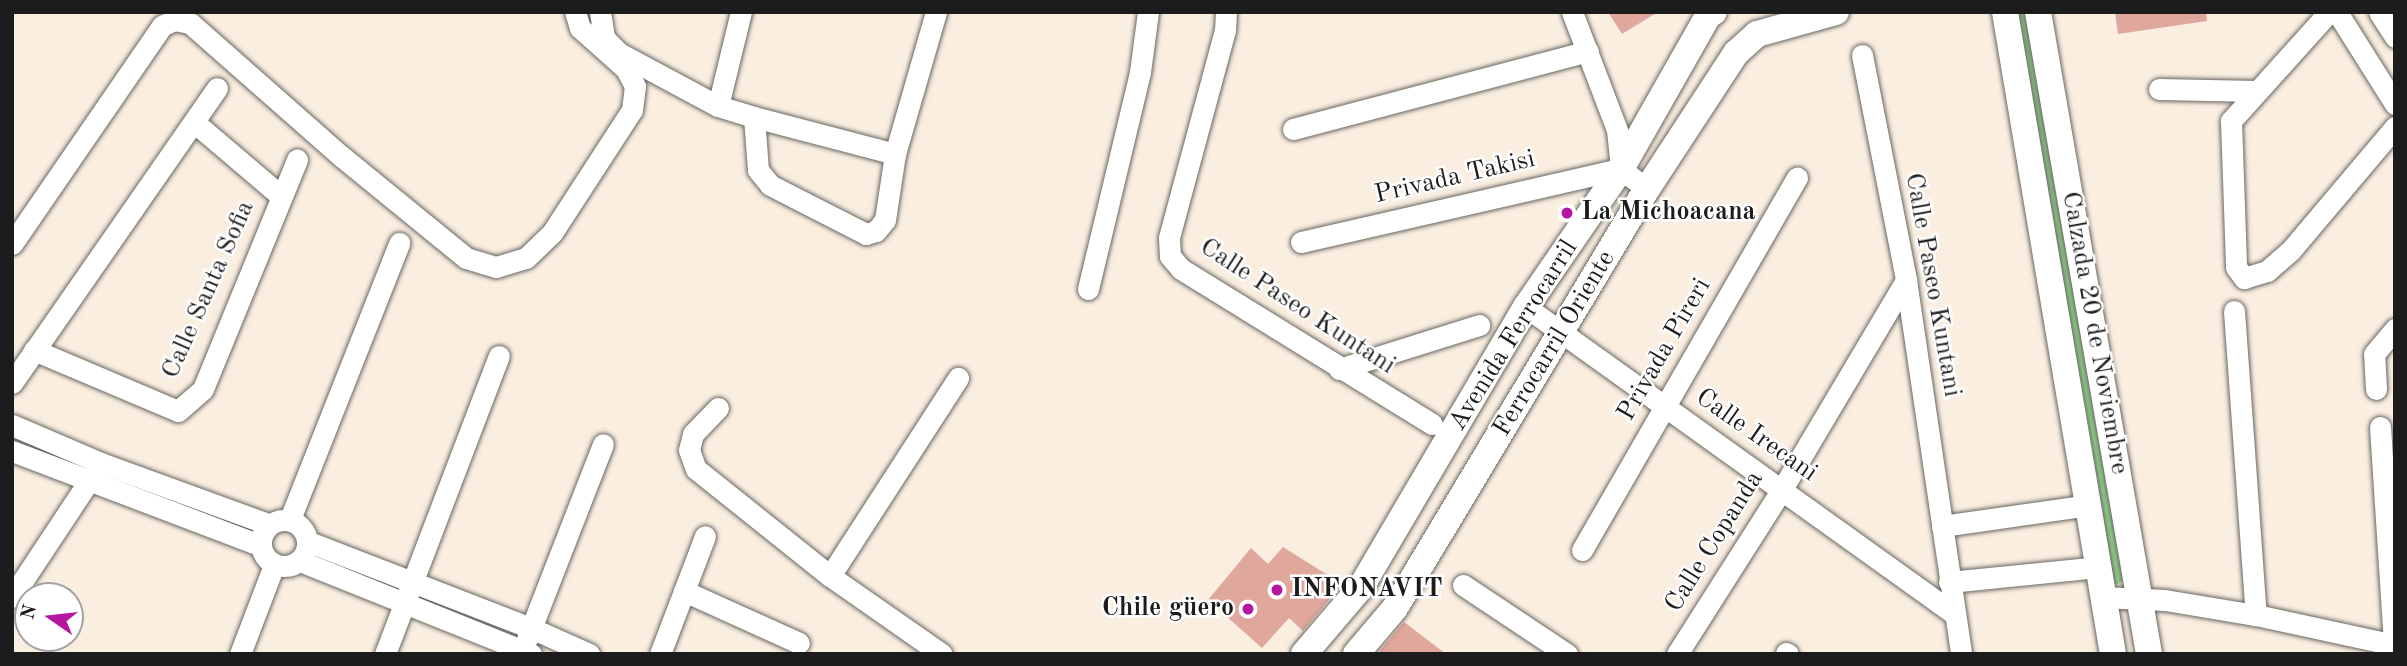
<!DOCTYPE html>
<meta charset="utf-8">
<style>
body{margin:0}
#map{position:relative;width:2407px;height:666px;overflow:hidden;background:#f9eee0;font-family:"Old Standard TT",serif}
div>[style]{position:absolute}
[style*='--x']{left:calc(var(--x)*1px);top:calc(var(--y)*1px);width:calc(var(--w)*1px);rotate:calc(var(--a)*1deg)}
.green>*{inset:0;background:#90d38c}
.building>*{inset:0;background:#e0a79d}
.roads{filter:drop-shadow(0 0 2px #696661) drop-shadow(0 0 2px #696661)}
.minor>*{height:21px;margin:-10.5px;padding:0 10.5px;transform-origin:10.5px;border-radius:10.5px;background:#fff}
.minor>.ring{margin:-10.5px;padding:0;box-sizing:content-box;background:none;border:21px solid #fff;border-radius:50%}
.major>*{height:26px;margin:-13px;padding:0 13px;transform-origin:13px;border-radius:13px;background:#fff}
.dots>*{width:19px;height:19px;translate:-50% -50%;box-sizing:border-box;border:4px solid #fff;border-radius:50%}
span{translate:-50% -50%;white-space:nowrap;text-align:center;line-height:1.15;-webkit-text-stroke:5px #fff;paint-order:stroke}
.street-label{font-size:26px;color:#1c1c1c}
.poi-label{font-size:26px;color:#1c1c1c;font-weight:700}
.left{translate:0 -50%;text-align:left}
.right{translate:-100% -50%;text-align:right}
.frame{position:absolute;inset:0;border:14px solid #1c1c1c;pointer-events:none}
.north{position:absolute;left:14px;top:582px;width:70px;height:70px;box-sizing:border-box;background:#fff;border:2px solid #a4a4a4;border-radius:50%;rotate:284deg;font-size:19px;font-weight:700;line-height:28px;text-align:center;color:#1c1c1c}
.north::after{content:'';display:block;margin:auto;width:24px;height:32px;background:#b5179e;clip-path:polygon(50% 0,100% 100%,50% 72%,0 100%)}
</style>
<div id="map">
<div class="green">
<div style="clip-path:polygon(2014px 12px,2032px 12px,2124px 580px,2118px 584px,2108px 583px)"></div>
</div>
<div class="building">
<div style="clip-path:polygon(1608px 12px,1658px 12px,1622px 34px)"></div>
<div style="clip-path:polygon(2115px 12px,2206px 12px,2207px 21px,2118px 34px)"></div>
<div style="clip-path:polygon(1283px 547px,1342px 584px,1303px 631px,1289px 618px,1262px 648px,1208px 600px,1251px 548px,1268px 564px)"></div>
<div style="clip-path:polygon(1404px 622px,1446px 654px,1377px 654px)"></div>
</div>
<div class="roads">
<div class="minor">
<div style="--x:600;--y:12;--w:26;--a:81"></div>
<div style="--x:604;--y:38;--w:21;--a:45"></div>
<div style="--x:619;--y:53;--w:112;--a:28.2"></div>
<div style="--x:718;--y:106;--w:38;--a:17"></div>
<div style="--x:754;--y:117;--w:53;--a:85.7"></div>
<div style="--x:758;--y:170;--w:19;--a:51"></div>
<div style="--x:770;--y:185;--w:108;--a:27"></div>
<div style="--x:866;--y:234;--w:10;--a:-17"></div>
<div style="--x:876;--y:231;--w:14;--a:-51"></div>
<div style="--x:885;--y:220;--w:67;--a:-81.4"></div>
<div style="--x:895;--y:154;--w:148;--a:-73.9"></div>
<div style="--x:1226;--y:12;--w:18;--a:93"></div>
<div style="--x:1225;--y:30;--w:215;--a:105.1"></div>
<div style="--x:1169;--y:238;--w:18;--a:87"></div>
<div style="--x:1170;--y:256;--w:17;--a:50"></div>
<div style="--x:1181;--y:269;--w:295;--a:31.7"></div>
<div style="--x:1572;--y:12;--w:126;--a:69.1"></div>
<div style="--x:1617;--y:130;--w:39;--a:84"></div>
<div style="--x:1621;--y:169;--w:33;--a:38"></div>
<div style="--x:2329;--y:12;--w:147;--a:132"></div>
<div style="--x:2231;--y:121;--w:146;--a:88"></div>
<div style="--x:2236;--y:267;--w:14;--a:54"></div>
<div style="--x:2244;--y:278;--w:24;--a:-17"></div>
<div style="--x:2267;--y:271;--w:32;--a:-41"></div>
<div style="--x:2291;--y:250;--w:161;--a:-49.8"></div>
<div style="--x:2337;--y:12;--w:109;--a:57.8"></div>
<div style="--x:2379;--y:12;--w:30;--a:57"></div>
<div style="--x:1862;--y:55;--w:229;--a:78.9"></div>
<div style="--x:1906;--y:280;--w:378;--a:81.6"></div>
<div style="--x:2159;--y:89;--w:98;--a:1.2"></div>
<div style="--x:718;--y:106;--w:97;--a:-76.3"></div>
<div style="--x:754;--y:117;--w:146;--a:14.7"></div>
<div style="--x:194;--y:122;--w:114;--a:40.4"></div>
<div style="--x:1293;--y:129;--w:305;--a:-14.8"></div>
<div style="--x:1301;--y:242;--w:328;--a:-12.9"></div>
<div style="--x:12;--y:244;--w:265;--a:-55.5"></div>
<div style="--x:162;--y:26;--w:13;--a:-27"></div>
<div style="--x:174;--y:20;--w:16;--a:11"></div>
<div style="--x:190;--y:23;--w:201;--a:41.4"></div>
<div style="--x:341;--y:156;--w:161;--a:39.2"></div>
<div style="--x:466;--y:258;--w:31;--a:17"></div>
<div style="--x:496;--y:267;--w:31;--a:-17"></div>
<div style="--x:526;--y:258;--w:36;--a:-44"></div>
<div style="--x:552;--y:233;--w:147;--a:-57"></div>
<div style="--x:632;--y:110;--w:24;--a:-83"></div>
<div style="--x:635;--y:86;--w:19;--a:-118"></div>
<div style="--x:626;--y:69;--w:62;--a:-138.3"></div>
<div style="--x:580;--y:28;--w:17;--a:-107"></div>
<div style="--x:1088;--y:289;--w:223;--a:-76.5"></div>
<div style="--x:1140;--y:72;--w:61;--a:-82.4"></div>
<div style="--x:1526;--y:307;--w:525;--a:35.63"></div>
<div style="--x:2234;--y:311;--w:305;--a:85.9"></div>
<div style="--x:34;--y:350;--w:156;--a:23"></div>
<div style="--x:178;--y:411;--w:33;--a:-41"></div>
<div style="--x:203;--y:389;--w:248;--a:-67.7"></div>
<div style="--x:1339;--y:369;--w:147;--a:-17.4"></div>
<div style="--x:12;--y:383;--w:359;--a:-55.2"></div>
<div style="--x:2376;--y:389;--w:35;--a:-93"></div>
<div style="--x:2374;--y:354;--w:33;--a:-50"></div>
<div style="--x:718;--y:408;--w:36;--a:134"></div>
<div style="--x:693;--y:434;--w:16;--a:104"></div>
<div style="--x:689;--y:450;--w:20;--a:70"></div>
<div style="--x:696;--y:469;--w:171;--a:38.6"></div>
<div style="--x:830;--y:576;--w:136;--a:34.9"></div>
<div style="--x:12;--y:425;--w:97;--a:23.1"></div>
<div style="--x:101;--y:463;--w:178;--a:20.1"></div>
<div style="--x:2380;--y:427;--w:218;--a:86.3"></div>
<div style="--x:12;--y:451;--w:265;--a:20.8"></div>
<div style="--x:290;--y:519;--w:297;--a:-68.4"></div>
<div class="ring" style="left:261px;top:520px;width:25px;height:25px"></div>
<div style="--x:1942;--y:526;--w:148;--a:-8.1"></div>
<div style="--x:309;--y:542;--w:238;--a:21.2"></div>
<div style="--x:531;--y:628;--w:64;--a:24.1"></div>
<div style="--x:1582;--y:550;--w:430;--a:-60"></div>
<div style="--x:300;--y:561;--w:249;--a:21.9"></div>
<div style="--x:830;--y:576;--w:236;--a:-57.1"></div>
<div style="--x:1949;--y:582;--w:152;--a:-5.7"></div>
<div style="--x:1463;--y:585;--w:125;--a:33.6"></div>
<div style="--x:684;--y:591;--w:126;--a:24.3"></div>
<div style="--x:12;--y:597;--w:152;--a:-56.5"></div>
<div style="--x:2102;--y:597;--w:63;--a:2.7"></div>
<div style="--x:2165;--y:600;--w:92;--a:9.4"></div>
<div style="--x:2256;--y:615;--w:142;--a:12.2"></div>
<div style="--x:527;--y:639;--w:209;--a:-68.7"></div>
<div style="--x:1786;--y:653;--w:2;--a:27"></div>
<div style="--x:240;--y:654;--w:95;--a:-69.1"></div>
<div style="--x:385;--y:654;--w:319;--a:-69.1"></div>
<div style="--x:660;--y:654;--w:126;--a:-69.1"></div>
<div style="--x:1677;--y:654;--w:196;--a:-57.5"></div>
<div style="--x:1782;--y:489;--w:243;--a:-59.3"></div>
</div>
<div class="major">
<div style="--x:2005;--y:12;--w:651;--a:80.45"></div>
<div style="--x:2038;--y:12;--w:652;--a:80.19"></div>
<div style="--x:1304;--y:654;--w:88;--a:-49.6"></div>
<div style="--x:1361;--y:587;--w:325;--a:-59.5"></div>
<div style="--x:1526;--y:307;--w:168;--a:-55.5"></div>
<div style="--x:1621;--y:169;--w:176;--a:-60.4"></div>
<div style="--x:1708;--y:16;--w:7;--a:-34"></div>
<div style="--x:1356;--y:654;--w:60;--a:-49.7"></div>
<div style="--x:1395;--y:608;--w:489;--a:-59"></div>
<div style="--x:1647;--y:189;--w:163;--a:-56.8"></div>
<div style="--x:1736;--y:53;--w:28;--a:-42"></div>
<div style="--x:1757;--y:34;--w:82;--a:-15.6"></div>
</div>
</div>
<div class="dots">
<div style="left:1567px;top:213px;background:#b5179e"></div>
<div style="left:1277px;top:590px;background:#b5179e"></div>
<div style="left:1248px;top:609px;background:#b5179e"></div>
</div>
<div class="street-label">
<span style="left:1455px;top:178px;rotate:-13deg">Privada Takisi</span>
<span style="left:1932px;top:285px;rotate:80deg">Calle Paseo Kuntani</span>
<span style="left:209px;top:290px;rotate:-66deg">Calle Santa Sofia</span>
<span style="left:1297px;top:307px;rotate:33deg">Calle Paseo Kuntani</span>
<span style="left:2094px;top:333px;rotate:80deg">Calzada 20 de Noviembre</span>
<span style="left:1514px;top:336px;rotate:-58deg">Avenida Ferrocarril</span>
<span style="left:1555px;top:344px;rotate:-59deg">Ferrocarril Oriente</span>
<span style="left:1665px;top:350px;rotate:-60deg">Privada Pireri</span>
<span style="left:1756px;top:436px;rotate:35deg">Calle Irecani</span>
<span style="left:1715px;top:542px;rotate:-58deg">Calle Copanda</span>
</div>
<div class="poi-label">
<span class="left" style="left:1581px;top:213px">La Michoacana</span>
<span class="left" style="left:1291px;top:590px">INFONAVIT</span>
<span class="right" style="left:1234px;top:609px">Chile güero</span>
</div>
<div class="frame"></div>
<div class="north">N</div>
</div>
